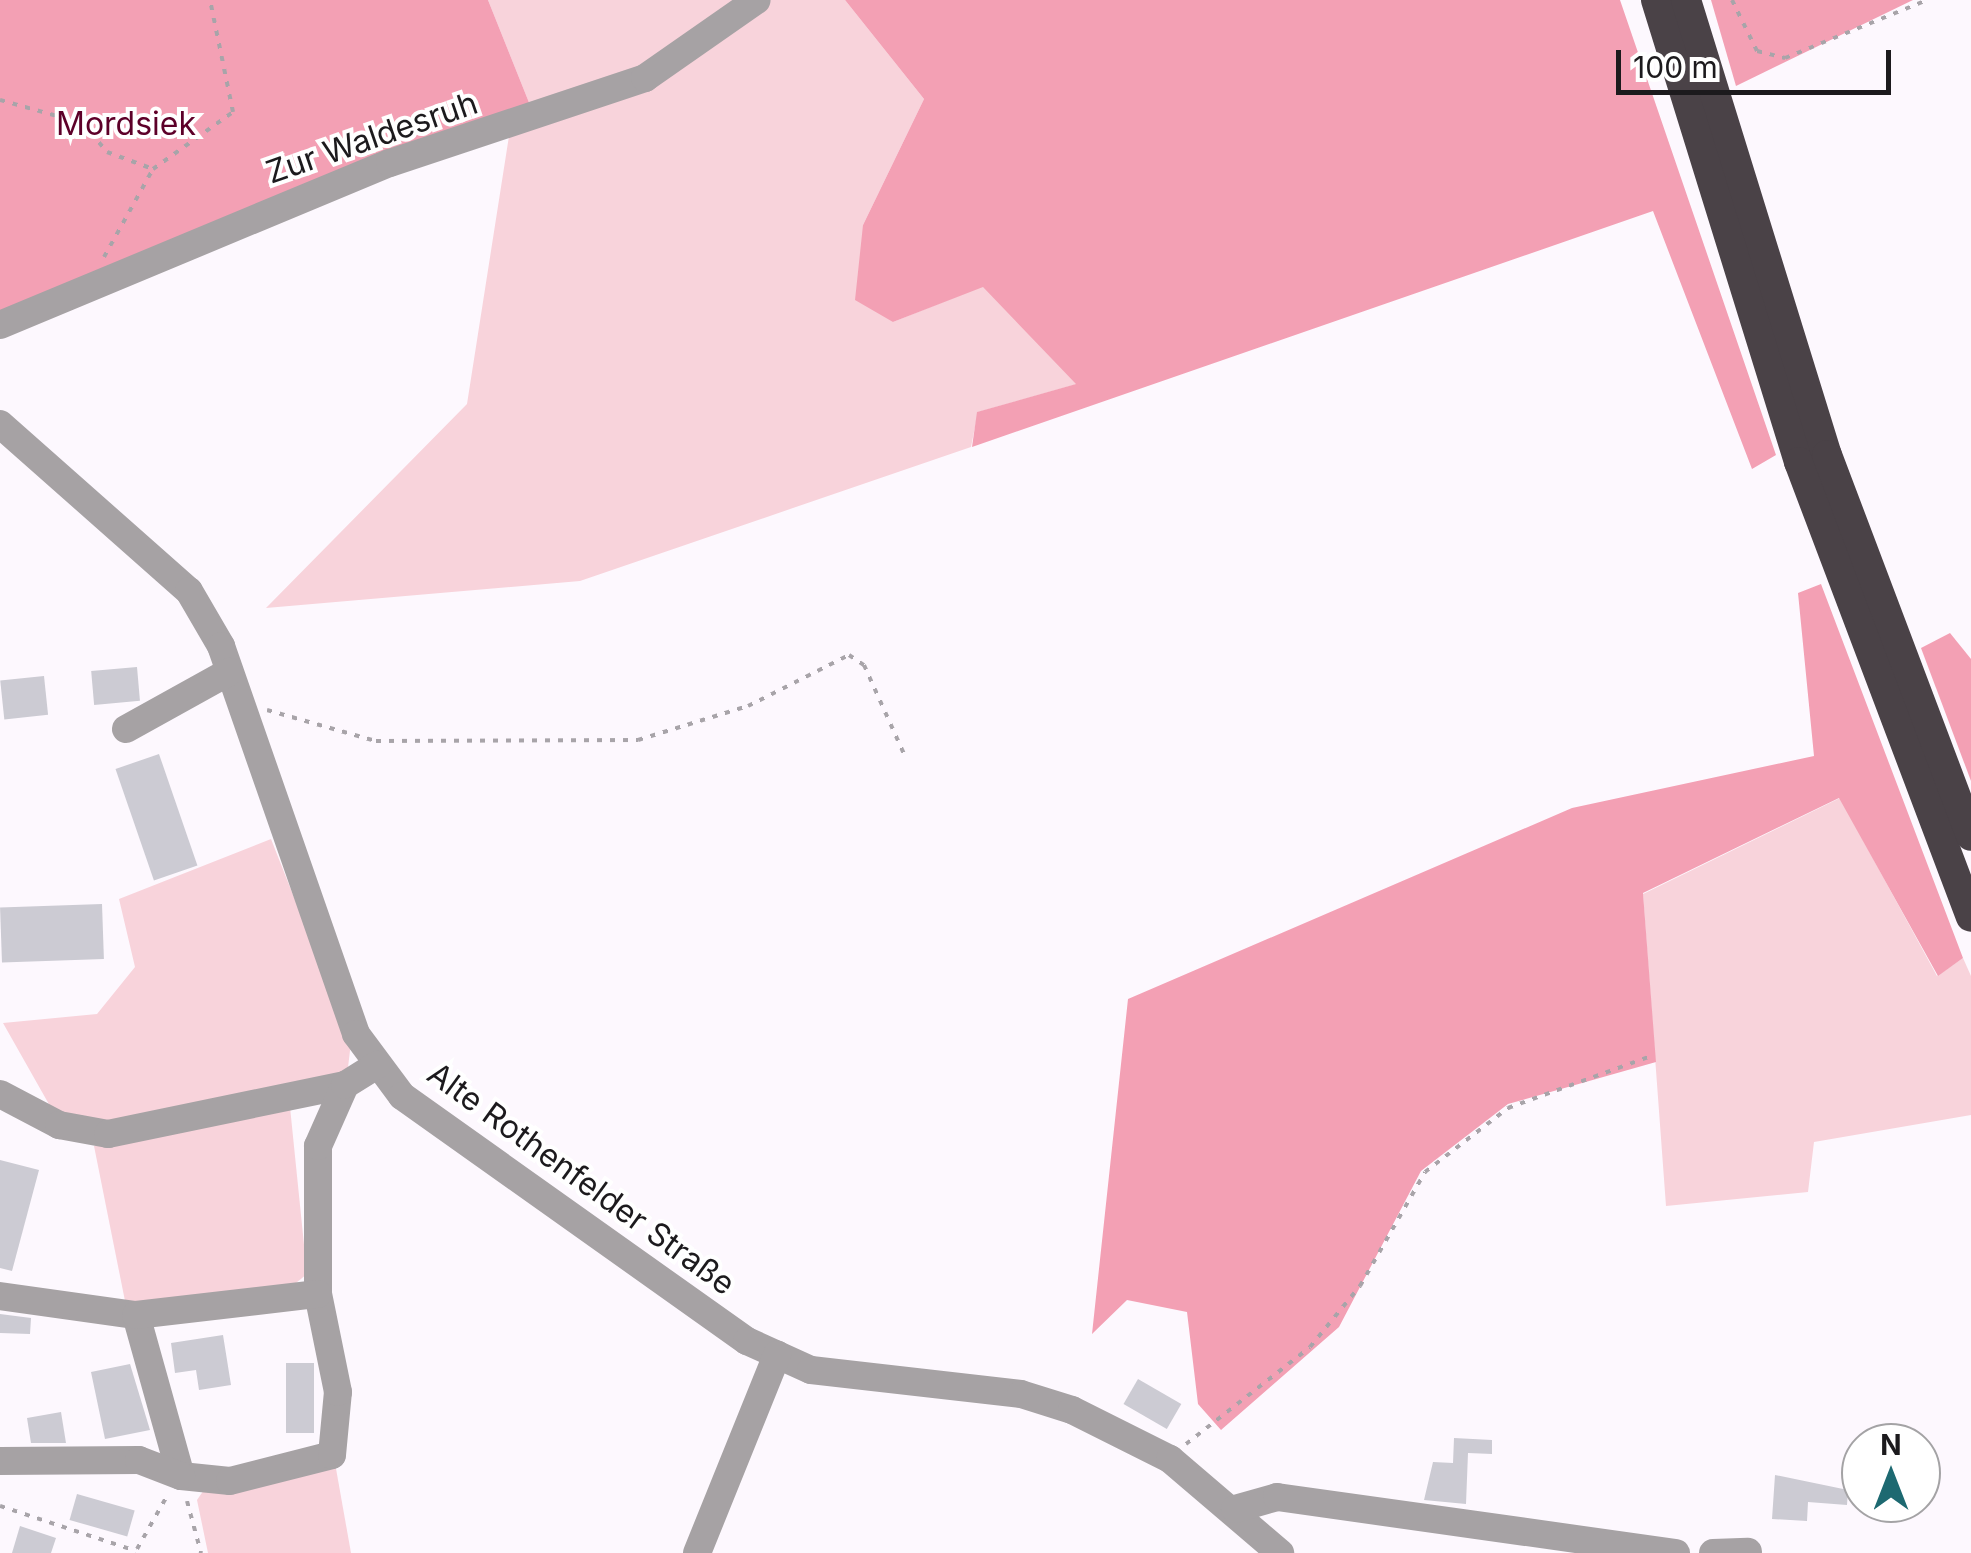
<!DOCTYPE html>
<meta charset="utf-8">
<style>
body{margin:0}
#map{position:relative;width:1971px;height:1553px;overflow:hidden;background:#fdf8fe;font-family:Inter,sans-serif}
div>[style]{position:absolute}
[style*='--x']{left:calc(var(--x)*1px);top:calc(var(--y)*1px);width:calc(var(--w)*1px);rotate:calc(var(--a)*1deg)}
.green>*{inset:0;background:#f8d3db}
.forest>*{inset:0;background:#f3a0b4}
.building>*{inset:0;background:#cccbd3;transform-origin:0 0}
.path>*{height:4px;margin-top:-2px;transform-origin:0;background:repeating-linear-gradient(90deg,#a8a4a9 0 5px,transparent 0 13px)}
.minor>*{height:28px;margin:-14px;padding:0 14px;transform-origin:14px;border-radius:14px;background:#a6a2a4}
.highway>*{height:30px;margin:-15px;padding:0 15px;transform-origin:15px;border-radius:15px;background:#4a4247}
span{translate:-50% -50%;white-space:nowrap;text-align:center;line-height:1.15;-webkit-text-stroke:8px #fff;paint-order:stroke}
.park-label{font-size:32px;color:#5d0029}
.street-label{font-size:32px;color:#1c1a1d}
.north{position:absolute;left:1841px;top:1423px;width:100px;height:100px;box-sizing:border-box;background:#fff;border:2px solid #a4a3a5;border-radius:50%;rotate:0deg;font-size:28px;font-weight:700;line-height:40px;text-align:center;color:#1c1a1d}
.north::after{content:'';display:block;margin:auto;width:35px;height:45px;background:#1d6971;clip-path:polygon(50% 0,100% 100%,50% 72%,0 100%)}
.scale{position:absolute;left:1616px;top:50px;width:275px;height:45px;box-sizing:border-box;border:5px solid #1c1a1d;border-top:0;padding-left:12px;font-size:30px;line-height:35px;white-space:nowrap;color:#1c1a1d;-webkit-text-stroke:8px #fff;paint-order:stroke}
</style>
<div id="map">
<div class="green">
<div style="clip-path:polygon(488px 0,741px 0,642px 69px,532px 110px)"></div>
<div style="clip-path:polygon(768px 0,845px 0,924px 99px,863px 225px,893px 322px,983px 286px,1077px 384px,978px 412px,971px 447px,580px 581px,266px 608px,467px 404px,509px 136px)"></div>
<div style="clip-path:polygon(1840px 798px,1937px 976px,1963px 958px,1971px 976px,1971px 1115px,1814px 1142px,1808px 1192px,1666px 1206px,1643px 894px)"></div>
<div style="clip-path:polygon(271px 839px,351px 1042px,347px 1076px,118px 1128px,59px 1122px,3px 1023px,97px 1014px,135px 967px,119px 899px)"></div>
<div style="clip-path:polygon(290px 1107px,307px 1274px,291px 1287px,126px 1306px,94px 1146px)"></div>
<div style="clip-path:polygon(335px 1463px,351px 1553px,208px 1553px,197px 1500px,206px 1487px)"></div>
</div>
<div class="forest">
<div style="clip-path:polygon(0 0,488px 0,532px 110px,0 317px)"></div>
<div style="clip-path:polygon(845px 0,1620px 0,1776px 455px,1752px 469px,1653px 211px,972px 447px,977px 412px,1076px 384px,983px 287px,893px 322px,855px 300px,863px 225px,924px 99px)"></div>
<div style="clip-path:polygon(1711px 0,1913px 0,1736px 86px)"></div>
<div style="clip-path:polygon(1821px 584px,1963px 958px,1938px 976px,1839px 798px,1643px 893px,1656px 1062px,1508px 1104px,1421px 1171px,1339px 1327px,1221px 1430px,1198px 1404px,1187px 1312px,1127px 1300px,1092px 1334px,1128px 999px,1572px 808px,1814px 756px,1798px 593px)"></div>
<div style="clip-path:polygon(1950px 633px,1971px 659px,1971px 781px,1921px 648px)"></div>
</div>
<div class="building">
<div style="left:137px;top:667px;width:34px;height:46px;rotate:85deg"></div>
<div style="left:44px;top:676px;width:39px;height:44px;rotate:84deg"></div>
<div style="left:159px;top:754px;width:118px;height:46px;rotate:71deg"></div>
<div style="left:102px;top:904px;width:55px;height:102px;rotate:88deg"></div>
<div style="clip-path:polygon(0 1160px,39px 1170px,12px 1271px,0 1268px)"></div>
<div style="clip-path:polygon(0 1314px,31px 1318px,30px 1334px,0 1333px)"></div>
<div style="clip-path:polygon(223px 1335px,231px 1385px,199px 1390px,196px 1370px,175px 1373px,171px 1343px)"></div>
<div style="left:286px;top:1363px;width:28px;height:70px"></div>
<div style="clip-path:polygon(130px 1364px,150px 1430px,105px 1439px,91px 1372px)"></div>
<div style="left:1138px;top:1379px;width:50px;height:29px;rotate:30deg"></div>
<div style="clip-path:polygon(61px 1412px,66px 1443px,31px 1443px,27px 1418px)"></div>
<div style="clip-path:polygon(1454px 1438px,1492px 1440px,1492px 1454px,1468px 1453px,1466px 1504px,1424px 1500px,1433px 1462px,1453px 1463px)"></div>
<div style="clip-path:polygon(1775px 1475px,1848px 1490px,1847px 1505px,1808px 1502px,1807px 1521px,1772px 1519px)"></div>
<div style="left:77px;top:1494px;width:60px;height:27px;rotate:16deg"></div>
<div style="clip-path:polygon(20px 1526px,56px 1538px,51px 1553px,12px 1553px)"></div>
</div>
<div class="path">
<div style="--x:1732;--y:0;--w:57;--a:63.9"></div>
<div style="--x:1757;--y:51;--w:29;--a:14"></div>
<div style="--x:1785;--y:58;--w:153;--a:-22.2"></div>
<div style="--x:0;--y:100;--w:85;--a:15.7"></div>
<div style="--x:82;--y:123;--w:38;--a:49"></div>
<div style="--x:107;--y:152;--w:49;--a:20.3"></div>
<div style="--x:153;--y:169;--w:98;--a:-35.5"></div>
<div style="--x:233;--y:112;--w:114;--a:-101.6"></div>
<div style="--x:104;--y:257;--w:101;--a:-60.9"></div>
<div style="--x:267;--y:710;--w:113;--a:15.9"></div>
<div style="--x:376;--y:741;--w:262;--a:-0.2"></div>
<div style="--x:638;--y:740;--w:115;--a:-17.2"></div>
<div style="--x:748;--y:706;--w:113;--a:-26.8"></div>
<div style="--x:849;--y:655;--w:18;--a:34"></div>
<div style="--x:864;--y:665;--w:98;--a:65.8"></div>
<div style="--x:1186;--y:1444;--w:157;--a:-38"></div>
<div style="--x:1310;--y:1347;--w:79;--a:-50.7"></div>
<div style="--x:1360;--y:1286;--w:131;--a:-60.3"></div>
<div style="--x:1425;--y:1172;--w:105;--a:-37.6"></div>
<div style="--x:1508;--y:1108;--w:152;--a:-20"></div>
<div style="--x:187;--y:1501;--w:54;--a:74.9"></div>
<div style="--x:0;--y:1506;--w:143;--a:18.3"></div>
<div style="--x:137;--y:1549;--w:61;--a:-60.5"></div>
</div>
<div class="minor">
<div style="--x:0;--y:325;--w:422;--a:-22.6"></div>
<div style="--x:390;--y:163;--w:269;--a:-18.4"></div>
<div style="--x:645;--y:78;--w:136;--a:-34.9"></div>
<div style="--x:0;--y:424;--w:252;--a:41.5"></div>
<div style="--x:189;--y:591;--w:64;--a:59.8"></div>
<div style="--x:221;--y:646;--w:411;--a:70.8"></div>
<div style="--x:356;--y:1034;--w:77;--a:53.4"></div>
<div style="--x:402;--y:1096;--w:423;--a:35.4"></div>
<div style="--x:747;--y:1341;--w:70;--a:24.4"></div>
<div style="--x:811;--y:1370;--w:211;--a:6.5"></div>
<div style="--x:1021;--y:1394;--w:53;--a:17.4"></div>
<div style="--x:1072;--y:1410;--w:110;--a:26.6"></div>
<div style="--x:1170;--y:1459;--w:145;--a:40.5"></div>
<div style="--x:126;--y:729;--w:118;--a:-29"></div>
<div style="--x:0;--y:1094;--w:67;--a:27.7"></div>
<div style="--x:59;--y:1125;--w:50;--a:10.4"></div>
<div style="--x:108;--y:1134;--w:242;--a:-11.7"></div>
<div style="--x:0;--y:1296;--w:137;--a:8"></div>
<div style="--x:136;--y:1315;--w:167;--a:74.4"></div>
<div style="--x:181;--y:1476;--w:49;--a:5.8"></div>
<div style="--x:230;--y:1481;--w:105;--a:-14.3"></div>
<div style="--x:332;--y:1455;--w:63;--a:-84.6"></div>
<div style="--x:338;--y:1392;--w:100;--a:-101.5"></div>
<div style="--x:318;--y:1294;--w:148;--a:-90"></div>
<div style="--x:318;--y:1146;--w:67;--a:-66.1"></div>
<div style="--x:345;--y:1085;--w:38;--a:-32"></div>
<div style="--x:136;--y:1315;--w:183;--a:-6.6"></div>
<div style="--x:0;--y:1461;--w:139;--a:-0.4"></div>
<div style="--x:139;--y:1460;--w:45;--a:20.9"></div>
<div style="--x:1235;--y:1509;--w:44;--a:-15.9"></div>
<div style="--x:1277;--y:1497;--w:403;--a:8"></div>
<div style="--x:697;--y:1553;--w:214;--a:-68"></div>
<div style="--x:1713;--y:1553;--w:35;--a:-2"></div>
</div>
<div class="highway">
<div style="--x:1656;--y:0;--w:484;--a:72.8"></div>
<div style="--x:1799;--y:462;--w:486;--a:69.3"></div>
<div style="--x:1686;--y:0;--w:476;--a:72.8"></div>
<div style="--x:1827;--y:455;--w:407;--a:69.3"></div>
</div>
<div class="park-label">
<span style="left:126px;top:124px">Mordsiek</span>
</div>
<div class="street-label">
<span style="left:372px;top:138px;rotate:-19deg">Zur Waldesruh</span>
<span style="left:581px;top:1179px;rotate:36deg">Alte Rothenfelder Straße</span>
</div>
<div class="north">N</div>
<div class="scale">100 m</div>
</div>
